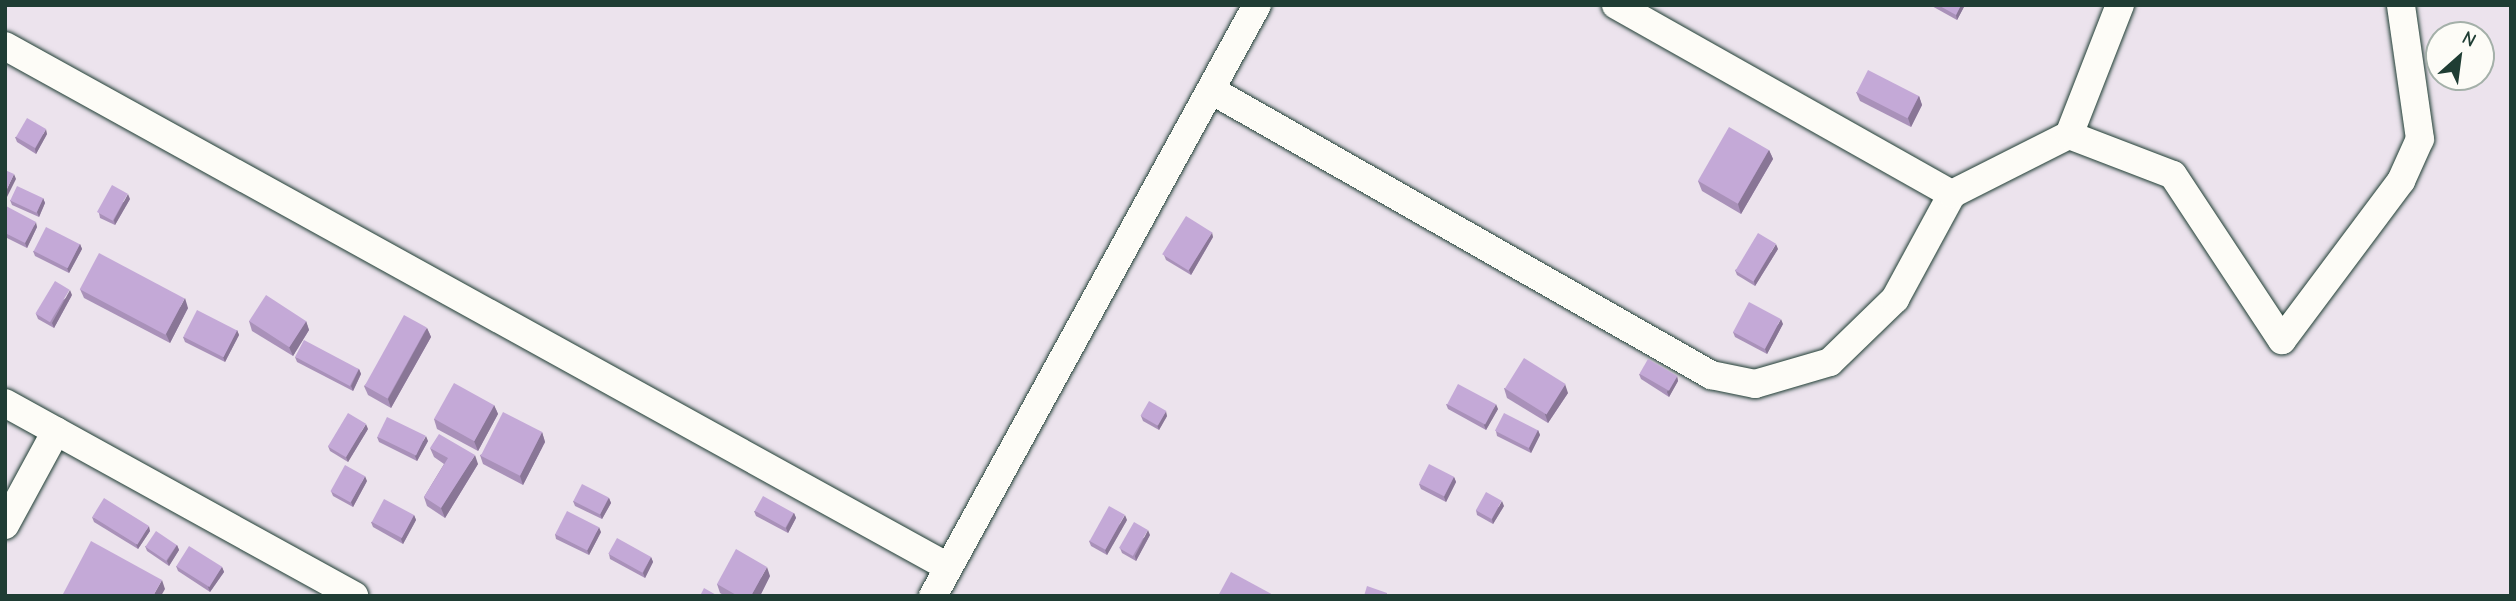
<!DOCTYPE html>
<style>
body{margin:0}
#map{position:relative;width:2516px;height:601px;overflow:hidden;background:#ece3ed;font-family:"Comic Neue",sans-serif}
div>[style]{position:absolute}
[style*='--x']{left:calc(var(--x)*1px);top:calc(var(--y)*1px);width:calc(var(--w)*1px);rotate:calc(var(--a)*1deg)}
.roads{filter:drop-shadow(0 0 2px #1f3d34) drop-shadow(0 0 2px #1f3d34)}
.minor>*{height:28px;margin:-14px;padding:0 14px;transform-origin:14px;border-radius:14px;background:#fdfcf7}
.wall>*{inset:0;background:#a991b9}
.shaded-wall>*{inset:0;background:#897696}
.building>*{inset:0;background:#c4a9d7;transform-origin:0 0}
span{translate:-50% -50%;white-space:nowrap;text-align:center;line-height:1.15;-webkit-text-stroke:7px #fdfcf7;paint-order:stroke}
.frame{position:absolute;inset:0;border:7px solid #1f3d34;pointer-events:none}
.north{position:absolute;left:2425px;top:21px;width:70px;height:70px;box-sizing:border-box;background:#fdfcf7;border:2px solid #a4b0a9;border-radius:50%;rotate:28deg;font-size:19px;font-weight:700;line-height:28px;text-align:center;color:#1f3d34}
.north::after{content:'';display:block;margin:auto;width:24px;height:32px;background:#1f3d34;clip-path:polygon(50% 0,100% 100%,50% 72%,0 100%)}
</style>
<div id="map">
<div class="roads">
<div class="minor">
<div style="--x:1616;--y:5;--w:386;--a:29.4"></div>
<div style="--x:5;--y:46;--w:1077;--a:28.92"></div>
<div style="--x:1211;--y:90;--w:576;--a:29.68"></div>
<div style="--x:1711;--y:375;--w:45;--a:11.6"></div>
<div style="--x:1755;--y:384;--w:78;--a:-16.3"></div>
<div style="--x:1830;--y:362;--w:91;--a:-44.1"></div>
<div style="--x:1895;--y:299;--w:119;--a:-61.5"></div>
<div style="--x:1952;--y:194;--w:131;--a:-26.8"></div>
<div style="--x:2069;--y:135;--w:140;--a:-68.6"></div>
<div style="--x:2069;--y:135;--w:111;--a:21"></div>
<div style="--x:2173;--y:175;--w:198;--a:56.6"></div>
<div style="--x:2282;--y:340;--w:199;--a:-53.2"></div>
<div style="--x:2401;--y:181;--w:46;--a:-65.7"></div>
<div style="--x:2420;--y:139;--w:135;--a:-98.1"></div>
<div style="--x:5;--y:403;--w:399;--a:28.9"></div>
<div style="--x:5;--y:525;--w:107;--a:-61.5"></div>
<div style="--x:933;--y:596;--w:674;--a:-61.27"></div>
</div>
</div>
<div class="wall">
<div style="clip-path:polygon(1930px 5px,1965px 5px,1957px 20px)"></div>
<div style="clip-path:polygon(1856px 92px,1919px 96px,1922px 105px,1911px 127px,1860px 101px)"></div>
<div style="clip-path:polygon(47px 134px,36px 154px,17px 142px,15px 137px)"></div>
<div style="clip-path:polygon(1769px 150px,1773px 159px,1741px 214px,1702px 191px,1698px 181px)"></div>
<div style="clip-path:polygon(43px 198px,45px 203px,39px 217px,12px 205px,10px 200px)"></div>
<div style="clip-path:polygon(130px 199px,115px 225px,100px 218px,99px 213px)"></div>
<div style="clip-path:polygon(5px 208px,37px 227px,27px 248px,5px 237px)"></div>
<div style="clip-path:polygon(1213px 237px,1191px 275px,1166px 260px,1164px 255px)"></div>
<div style="clip-path:polygon(80px 244px,82px 249px,69px 273px,35px 256px,33px 251px)"></div>
<div style="clip-path:polygon(1778px 249px,1755px 286px,1737px 275px,1735px 270px)"></div>
<div style="clip-path:polygon(80px 289px,188px 308px,170px 343px,84px 298px)"></div>
<div style="clip-path:polygon(72px 295px,54px 328px,38px 319px,36px 314px)"></div>
<div style="clip-path:polygon(249px 321px,306px 321px,309px 330px,293px 356px,252px 331px)"></div>
<div style="clip-path:polygon(1783px 324px,1767px 354px,1735px 337px,1733px 332px)"></div>
<div style="clip-path:polygon(427px 328px,431px 337px,391px 408px,368px 395px,364px 386px)"></div>
<div style="clip-path:polygon(237px 330px,239px 335px,225px 362px,185px 342px,183px 337px)"></div>
<div style="clip-path:polygon(295px 357px,359px 369px,361px 374px,353px 391px,297px 362px)"></div>
<div style="clip-path:polygon(1639px 374px,1677px 376px,1678px 381px,1669px 397px,1641px 379px)"></div>
<div style="clip-path:polygon(1504px 388px,1568px 393px,1548px 423px,1507px 398px)"></div>
<div style="clip-path:polygon(1446px 404px,1498px 409px,1486px 430px,1448px 409px)"></div>
<div style="clip-path:polygon(494px 405px,498px 414px,478px 451px,437px 429px,434px 419px)"></div>
<div style="clip-path:polygon(1141px 416px,1167px 416px,1159px 430px,1143px 421px)"></div>
<div style="clip-path:polygon(368px 429px,348px 462px,330px 451px,328px 446px)"></div>
<div style="clip-path:polygon(1538px 430px,1540px 435px,1531px 453px,1497px 436px,1496px 431px)"></div>
<div style="clip-path:polygon(542px 432px,545px 442px,523px 485px,483px 464px,480px 455px)"></div>
<div style="clip-path:polygon(377px 437px,428px 441px,417px 461px,379px 442px)"></div>
<div style="clip-path:polygon(430px 448px,478px 464px,445px 518px,427px 506px,424px 497px,444px 464px,434px 457px)"></div>
<div style="clip-path:polygon(1454px 477px,1456px 482px,1446px 502px,1421px 489px,1419px 484px)"></div>
<div style="clip-path:polygon(367px 481px,353px 507px,333px 496px,331px 491px)"></div>
<div style="clip-path:polygon(609px 498px,611px 503px,602px 519px,575px 506px,573px 501px)"></div>
<div style="clip-path:polygon(1504px 506px,1493px 524px,1477px 515px,1476px 510px)"></div>
<div style="clip-path:polygon(754px 511px,794px 513px,796px 518px,788px 533px,756px 516px)"></div>
<div style="clip-path:polygon(414px 515px,416px 520px,403px 544px,373px 527px,371px 522px)"></div>
<div style="clip-path:polygon(92px 517px,150px 531px,138px 549px,94px 522px)"></div>
<div style="clip-path:polygon(1127px 520px,1107px 555px,1091px 546px,1089px 541px)"></div>
<div style="clip-path:polygon(601px 532px,589px 555px,556px 539px,555px 534px)"></div>
<div style="clip-path:polygon(1150px 535px,1136px 561px,1122px 553px,1120px 548px)"></div>
<div style="clip-path:polygon(177px 545px,179px 550px,169px 566px,147px 551px,145px 546px)"></div>
<div style="clip-path:polygon(609px 554px,651px 557px,653px 562px,645px 578px,610px 559px)"></div>
<div style="clip-path:polygon(176px 566px,222px 567px,224px 572px,210px 592px,178px 571px)"></div>
<div style="clip-path:polygon(770px 576px,760px 596px,725px 596px,720px 593px,717px 584px)"></div>
</div>
<div class="shaded-wall">
<div style="clip-path:polygon(1961px 5px,1965px 5px,1957px 20px,1956px 15px)"></div>
<div style="clip-path:polygon(1919px 96px,1922px 105px,1911px 127px,1908px 118px)"></div>
<div style="clip-path:polygon(46px 129px,47px 134px,36px 154px,35px 149px)"></div>
<div style="clip-path:polygon(1769px 150px,1773px 159px,1741px 214px,1738px 204px)"></div>
<div style="clip-path:polygon(14px 174px,16px 179px,6px 199px,5px 193px)"></div>
<div style="clip-path:polygon(128px 194px,130px 199px,115px 225px,114px 220px)"></div>
<div style="clip-path:polygon(43px 198px,45px 203px,39px 217px,37px 212px)"></div>
<div style="clip-path:polygon(36px 222px,37px 227px,27px 248px,25px 243px)"></div>
<div style="clip-path:polygon(1212px 232px,1213px 237px,1191px 275px,1189px 270px)"></div>
<div style="clip-path:polygon(80px 244px,82px 249px,69px 273px,67px 268px)"></div>
<div style="clip-path:polygon(1776px 244px,1778px 249px,1755px 286px,1754px 281px)"></div>
<div style="clip-path:polygon(70px 290px,72px 295px,54px 328px,52px 323px)"></div>
<div style="clip-path:polygon(185px 298px,188px 308px,170px 343px,166px 334px)"></div>
<div style="clip-path:polygon(1781px 319px,1783px 324px,1767px 354px,1765px 349px)"></div>
<div style="clip-path:polygon(306px 321px,309px 330px,293px 356px,289px 347px)"></div>
<div style="clip-path:polygon(427px 328px,431px 337px,391px 408px,388px 399px)"></div>
<div style="clip-path:polygon(237px 330px,239px 335px,225px 362px,223px 357px)"></div>
<div style="clip-path:polygon(359px 369px,361px 374px,353px 391px,351px 386px)"></div>
<div style="clip-path:polygon(1677px 376px,1678px 381px,1669px 397px,1667px 392px)"></div>
<div style="clip-path:polygon(1565px 384px,1568px 393px,1548px 423px,1545px 414px)"></div>
<div style="clip-path:polygon(1496px 404px,1498px 409px,1486px 430px,1484px 425px)"></div>
<div style="clip-path:polygon(494px 405px,498px 414px,478px 451px,474px 441px)"></div>
<div style="clip-path:polygon(1166px 411px,1167px 416px,1159px 430px,1157px 425px)"></div>
<div style="clip-path:polygon(366px 424px,368px 429px,348px 462px,346px 457px)"></div>
<div style="clip-path:polygon(1538px 430px,1540px 435px,1531px 453px,1529px 448px)"></div>
<div style="clip-path:polygon(542px 432px,545px 442px,523px 485px,520px 476px)"></div>
<div style="clip-path:polygon(426px 436px,428px 441px,417px 461px,415px 456px)"></div>
<div style="clip-path:polygon(475px 455px,478px 464px,445px 518px,441px 508px)"></div>
<div style="clip-path:polygon(365px 476px,367px 481px,353px 507px,351px 502px)"></div>
<div style="clip-path:polygon(1454px 477px,1456px 482px,1446px 502px,1444px 497px)"></div>
<div style="clip-path:polygon(609px 498px,611px 503px,602px 519px,600px 514px)"></div>
<div style="clip-path:polygon(1502px 501px,1504px 506px,1493px 524px,1492px 519px)"></div>
<div style="clip-path:polygon(794px 513px,796px 518px,788px 533px,786px 528px)"></div>
<div style="clip-path:polygon(414px 515px,416px 520px,403px 544px,401px 539px)"></div>
<div style="clip-path:polygon(1125px 515px,1127px 520px,1107px 555px,1105px 550px)"></div>
<div style="clip-path:polygon(149px 526px,150px 531px,138px 549px,136px 544px)"></div>
<div style="clip-path:polygon(599px 527px,601px 532px,589px 555px,587px 550px)"></div>
<div style="clip-path:polygon(1148px 530px,1150px 535px,1136px 561px,1135px 556px)"></div>
<div style="clip-path:polygon(177px 545px,179px 550px,169px 566px,167px 561px)"></div>
<div style="clip-path:polygon(651px 557px,653px 562px,645px 578px,643px 573px)"></div>
<div style="clip-path:polygon(222px 567px,224px 572px,210px 592px,208px 587px)"></div>
<div style="clip-path:polygon(767px 567px,770px 576px,760px 596px,751px 596px)"></div>
<div style="clip-path:polygon(162px 580px,165px 589px,161px 596px,153px 596px)"></div>
</div>
<div class="building">
<div style="clip-path:polygon(1938px 5px,1961px 5px,1956px 15px)"></div>
<div style="left:1868px;top:70px;width:57px;height:25px;rotate:27deg"></div>
<div style="left:27px;top:118px;width:22px;height:22px;rotate:30deg"></div>
<div style="left:1729px;top:127px;width:46px;height:62px;rotate:30deg"></div>
<div style="clip-path:polygon(5px 170px,14px 174px,5px 193px)"></div>
<div style="left:112px;top:185px;width:18px;height:31px;rotate:29deg"></div>
<div style="left:17px;top:186px;width:29px;height:16px;rotate:25deg"></div>
<div style="clip-path:polygon(6px 206px,36px 222px,25px 243px,5px 233px)"></div>
<div style="left:1186px;top:216px;width:31px;height:45px;rotate:32deg"></div>
<div style="left:46px;top:227px;width:38px;height:27px;rotate:27deg"></div>
<div style="left:1758px;top:233px;width:21px;height:44px;rotate:31deg"></div>
<div style="left:99px;top:253px;width:97px;height:41px;rotate:28deg"></div>
<div style="left:55px;top:281px;width:17px;height:38px;rotate:31deg"></div>
<div style="left:266px;top:295px;width:48px;height:31px;rotate:33deg"></div>
<div style="left:1749px;top:302px;width:36px;height:34px;rotate:28deg"></div>
<div style="left:197px;top:310px;width:45px;height:30px;rotate:27deg"></div>
<div style="left:404px;top:315px;width:26px;height:81px;rotate:29deg"></div>
<div style="left:304px;top:340px;width:62px;height:19px;rotate:28deg"></div>
<div style="left:1524px;top:358px;width:49px;height:36px;rotate:32deg"></div>
<div style="left:1648px;top:359px;width:34px;height:17px;rotate:30deg"></div>
<div style="left:454px;top:383px;width:46px;height:41px;rotate:29deg"></div>
<div style="left:1458px;top:384px;width:43px;height:23px;rotate:28deg"></div>
<div style="left:1149px;top:401px;width:20px;height:17px;rotate:30deg"></div>
<div style="left:503px;top:412px;width:44px;height:49px;rotate:27deg"></div>
<div style="left:348px;top:413px;width:21px;height:39px;rotate:31deg"></div>
<div style="left:1504px;top:413px;width:38px;height:20px;rotate:27deg"></div>
<div style="left:387px;top:417px;width:43px;height:22px;rotate:26deg"></div>
<div style="clip-path:polygon(439px 434px,475px 455px,441px 508px,424px 497px,448px 458px,430px 448px)"></div>
<div style="left:1429px;top:464px;width:28px;height:22px;rotate:27deg"></div>
<div style="left:345px;top:465px;width:23px;height:30px;rotate:29deg"></div>
<div style="left:582px;top:484px;width:30px;height:19px;rotate:27deg"></div>
<div style="left:1486px;top:492px;width:18px;height:21px;rotate:29deg"></div>
<div style="left:763px;top:496px;width:35px;height:17px;rotate:29deg"></div>
<div style="left:104px;top:498px;width:53px;height:22px;rotate:32deg"></div>
<div style="left:384px;top:499px;width:34px;height:26px;rotate:28deg"></div>
<div style="left:1109px;top:506px;width:18px;height:40px;rotate:29deg"></div>
<div style="left:567px;top:511px;width:36px;height:26px;rotate:27deg"></div>
<div style="left:1134px;top:522px;width:16px;height:30px;rotate:30deg"></div>
<div style="left:156px;top:531px;width:25px;height:19px;rotate:34deg"></div>
<div style="left:617px;top:538px;width:39px;height:18px;rotate:29deg"></div>
<div style="clip-path:polygon(91px 541px,162px 580px,153px 596px,66px 596px,63px 594px)"></div>
<div style="left:189px;top:546px;width:39px;height:24px;rotate:32deg"></div>
<div style="clip-path:polygon(736px 549px,767px 567px,751px 596px,738px 596px,717px 584px)"></div>
<div style="clip-path:polygon(1231px 572px,1275px 596px,1218px 596px)"></div>
<div style="clip-path:polygon(1367px 586px,1387px 593px,1387px 596px,1364px 596px)"></div>
<div style="clip-path:polygon(704px 588px,718px 596px,700px 596px)"></div>
</div>
<div class="frame"></div>
<div class="north">N</div>
</div>
